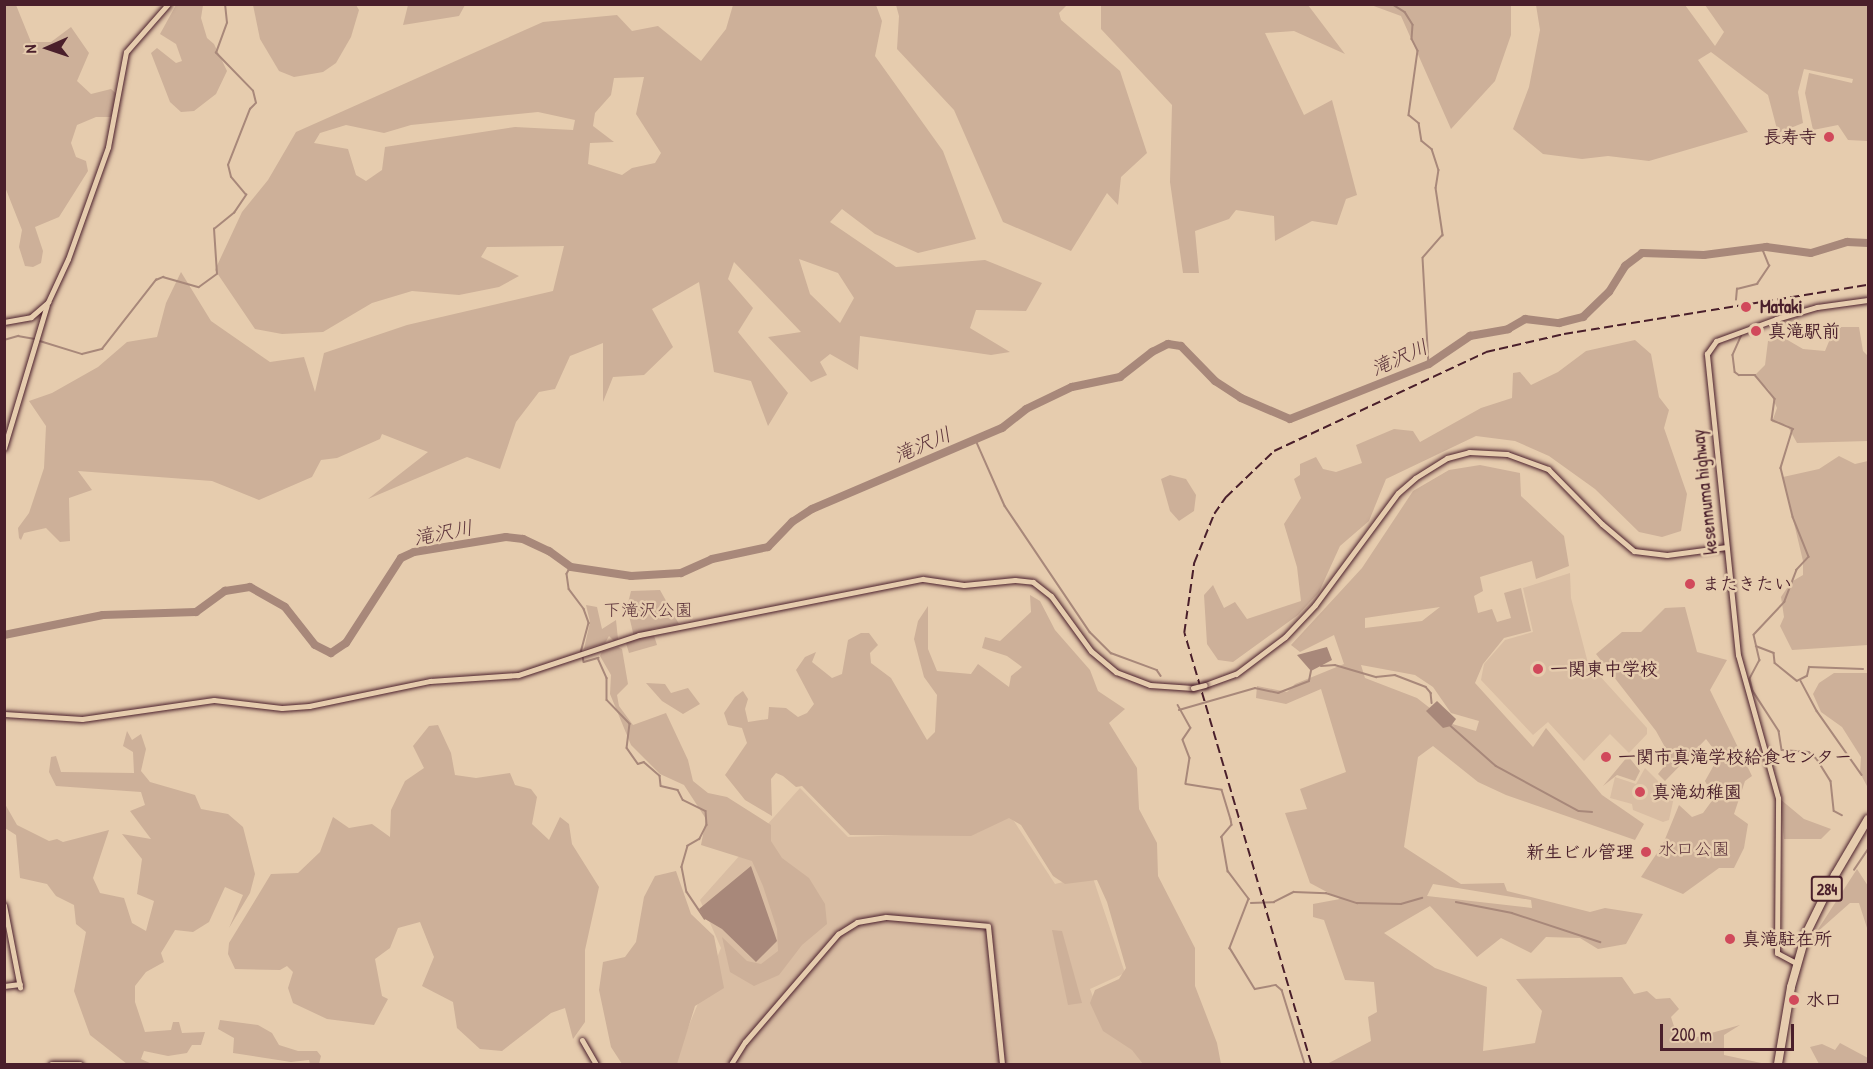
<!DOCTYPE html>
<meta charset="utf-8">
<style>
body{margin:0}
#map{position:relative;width:1873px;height:1069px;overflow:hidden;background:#e6ccae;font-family:"Patrick Hand","Klee One",sans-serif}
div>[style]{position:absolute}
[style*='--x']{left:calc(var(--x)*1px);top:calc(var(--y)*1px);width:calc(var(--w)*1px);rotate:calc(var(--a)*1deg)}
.built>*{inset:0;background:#d9bda3}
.green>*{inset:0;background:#cdb099}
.water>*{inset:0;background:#a8887a}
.stream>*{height:1.5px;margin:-0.75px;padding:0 0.75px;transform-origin:0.75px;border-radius:0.75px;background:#a8887a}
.river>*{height:8px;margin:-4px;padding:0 4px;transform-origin:4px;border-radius:4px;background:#a8887a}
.roads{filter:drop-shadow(0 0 2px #4a1f2b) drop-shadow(0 0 2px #4a1f2b)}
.tertiary>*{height:5px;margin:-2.5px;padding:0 2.5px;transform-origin:2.5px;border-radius:2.5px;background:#e6ccae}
.trunk>*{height:8px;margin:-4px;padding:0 4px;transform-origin:4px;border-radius:4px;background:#e6ccae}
.rail>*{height:1.5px;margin-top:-0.75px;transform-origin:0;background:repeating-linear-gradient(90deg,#4a1f2b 0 9px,transparent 0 13.5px)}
.bridges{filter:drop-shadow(0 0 2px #4a1f2b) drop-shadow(0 0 2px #4a1f2b)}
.tertiary-bridge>*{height:5px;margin:-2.5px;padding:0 2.5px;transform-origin:2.5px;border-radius:2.5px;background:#e6ccae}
.dots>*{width:16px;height:16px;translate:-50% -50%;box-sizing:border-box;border:3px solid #e6ccae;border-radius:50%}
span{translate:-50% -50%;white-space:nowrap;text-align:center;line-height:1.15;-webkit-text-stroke:5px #e6ccae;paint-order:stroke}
.shield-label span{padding:2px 4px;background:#e6ccae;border:2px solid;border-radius:4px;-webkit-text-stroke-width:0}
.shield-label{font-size:16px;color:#4a1f2b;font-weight:700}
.poi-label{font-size:18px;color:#4a1f2b;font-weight:700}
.right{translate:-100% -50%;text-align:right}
.left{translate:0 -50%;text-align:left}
.street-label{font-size:18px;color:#4a1f2b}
.park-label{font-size:18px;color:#5e353c}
.water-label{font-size:20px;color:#5d343b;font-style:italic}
.frame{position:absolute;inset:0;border:6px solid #4a1f2b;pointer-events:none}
.north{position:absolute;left:18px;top:18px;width:60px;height:60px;-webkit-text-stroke:4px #e6ccae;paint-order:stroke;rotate:267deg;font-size:16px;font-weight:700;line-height:24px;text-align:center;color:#4a1f2b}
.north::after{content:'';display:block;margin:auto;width:21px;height:27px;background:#4a1f2b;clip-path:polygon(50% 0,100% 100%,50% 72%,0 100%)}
.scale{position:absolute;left:1660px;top:1024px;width:134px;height:27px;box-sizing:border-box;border:3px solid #4a1f2b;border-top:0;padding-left:8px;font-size:18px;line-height:21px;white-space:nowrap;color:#4a1f2b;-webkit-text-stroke:4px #e6ccae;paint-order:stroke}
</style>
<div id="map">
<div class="built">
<div style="clip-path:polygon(1570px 573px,1571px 598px,1588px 663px,1647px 728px,1647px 734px,1629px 753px,1610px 734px,1584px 761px,1548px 722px,1533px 735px,1481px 680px,1484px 664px,1505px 640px,1533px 632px,1523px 588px)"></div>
<div style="clip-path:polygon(1645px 768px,1674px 797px,1669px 820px,1663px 822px,1633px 810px,1632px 804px,1610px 798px,1615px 777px,1636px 784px)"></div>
<div style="clip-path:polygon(800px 788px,848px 837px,977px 833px,1010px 815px,1055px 884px,1092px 875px,1125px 973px,1090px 989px,1105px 1028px,1154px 1064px,673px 1064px,721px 948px,700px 900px)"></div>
</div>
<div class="green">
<div style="clip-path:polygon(4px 5px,16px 5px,31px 42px,51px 42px,71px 27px,89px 53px,77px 81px,91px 94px,111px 89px,118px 95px,111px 117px,96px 117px,77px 125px,71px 143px,76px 157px,86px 161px,88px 171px,59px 217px,35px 227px,43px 251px,41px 263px,33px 267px,25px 266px,19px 247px,22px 230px,5px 187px)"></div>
<div style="clip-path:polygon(176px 5px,203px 5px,201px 18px,207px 38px,214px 44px,227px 71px,216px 94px,194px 111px,181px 112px,170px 102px,151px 53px,157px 48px,176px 63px,182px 61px,176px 44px,160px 34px)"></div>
<div style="clip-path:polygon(356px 5px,359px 10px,351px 37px,336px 63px,323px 72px,294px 77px,279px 71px,260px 39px,253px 5px)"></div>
<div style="clip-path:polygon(408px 5px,408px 4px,465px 5px,459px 16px,403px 25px)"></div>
<div style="clip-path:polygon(evenodd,733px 5px,876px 5px,882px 21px,875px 56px,943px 151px,976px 239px,918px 253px,875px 234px,842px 209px,830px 222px,896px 267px,985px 260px,1042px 283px,1026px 311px,976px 310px,970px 328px,1010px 352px,991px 355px,860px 336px,858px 370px,830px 354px,820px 362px,827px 375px,811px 382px,768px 337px,801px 332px,734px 262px,728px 279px,753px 308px,738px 332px,788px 393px,768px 426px,751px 381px,714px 372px,699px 282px,652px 309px,673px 347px,644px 375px,613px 377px,603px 402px,603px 343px,570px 356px,555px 389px,539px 392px,516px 422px,500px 469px,467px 457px,368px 499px,428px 452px,382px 434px,380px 439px,337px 458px,321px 460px,312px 477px,259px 500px,212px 481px,78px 471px,92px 490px,69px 498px,70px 541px,60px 542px,46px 528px,24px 533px,21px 540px,19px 538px,18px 528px,29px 513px,44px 468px,46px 426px,29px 401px,52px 393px,98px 367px,127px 342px,157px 337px,166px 303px,181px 272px,211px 321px,270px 362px,304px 357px,315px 392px,324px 353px,407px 325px,553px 291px,564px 246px,487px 247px,481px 257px,519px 276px,499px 287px,459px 295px,412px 291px,372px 303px,323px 332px,282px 334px,255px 329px,215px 270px,242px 212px,268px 180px,296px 132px,543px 22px,617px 15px,632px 31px,658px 26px,701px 61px,726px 29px,733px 5px,644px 77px,636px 114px,661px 153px,655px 163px,632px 168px,622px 175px,588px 164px,590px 143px,614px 142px,593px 126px,595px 113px,611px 95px,614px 78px,644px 77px,733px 5px,538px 112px,575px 120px,573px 130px,515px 127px,385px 147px,382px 170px,366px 181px,356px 175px,348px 149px,314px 143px,320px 133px,346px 125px,384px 133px,411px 125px,538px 112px,733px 5px,799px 259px,838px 273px,854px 298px,840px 323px,810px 294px,799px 259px)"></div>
<div style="clip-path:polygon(896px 5px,1067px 5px,1059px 13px,1061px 20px,1120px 71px,1147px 153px,1121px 177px,1118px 205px,1107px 193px,1071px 251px,1003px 222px,954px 110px,897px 49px,899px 16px)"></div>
<div style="clip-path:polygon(1101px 5px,1308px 5px,1345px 54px,1294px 31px,1265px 33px,1304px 115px,1332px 100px,1357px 195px,1346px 199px,1337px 225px,1312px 221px,1275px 241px,1274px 216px,1236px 210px,1229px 219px,1195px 231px,1199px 273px,1183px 273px,1170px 182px,1172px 105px,1101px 29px)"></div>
<div style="clip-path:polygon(1371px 5px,1511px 5px,1511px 35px,1495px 81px,1451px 129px,1401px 16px)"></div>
<div style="clip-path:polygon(1536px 5px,1685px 5px,1715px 46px,1724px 32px,1705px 5px,1868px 5px,1868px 141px,1848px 140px,1838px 125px,1813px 130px,1805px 93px,1809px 73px,1852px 83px,1853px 79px,1804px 69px,1798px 92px,1803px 123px,1778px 133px,1768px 95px,1711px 52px,1698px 60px,1748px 132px,1649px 161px,1608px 156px,1582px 159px,1543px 154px,1513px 129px,1529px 87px,1540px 30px)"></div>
<div style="clip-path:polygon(1835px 327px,1859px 327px,1863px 351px,1868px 356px,1868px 441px,1797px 443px,1787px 425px,1772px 422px,1777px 408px,1769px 390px,1754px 376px,1765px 365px,1768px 341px,1779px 335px,1803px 349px,1825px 351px)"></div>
<div style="clip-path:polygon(1635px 340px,1651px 354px,1659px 397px,1669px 410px,1664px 428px,1687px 494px,1681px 531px,1662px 537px,1639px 532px,1595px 489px,1549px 456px,1515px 441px,1476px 436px,1386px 479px,1369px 521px,1340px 546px,1319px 592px,1298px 615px,1233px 662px,1218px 660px,1207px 644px,1204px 595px,1213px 585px,1224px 608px,1235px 602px,1247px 619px,1301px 601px,1297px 567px,1284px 524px,1301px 498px,1294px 479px,1300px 475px,1300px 464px,1316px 457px,1323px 469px,1336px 472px,1362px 463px,1356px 445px,1394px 429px,1413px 431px,1420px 442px,1481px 408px,1512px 398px,1513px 373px,1520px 372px,1531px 385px,1558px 372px,1586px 351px)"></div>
<div style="clip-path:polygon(1839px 456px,1855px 464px,1868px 461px,1868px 645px,1792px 650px,1780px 626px,1784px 617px,1781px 597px,1791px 582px,1803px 575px,1803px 561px,1783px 477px,1819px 469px)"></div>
<div style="clip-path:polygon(evenodd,1480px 465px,1520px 473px,1521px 496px,1564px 536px,1569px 566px,1536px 579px,1532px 561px,1480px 577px,1483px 591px,1474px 596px,1478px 613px,1492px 609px,1497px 622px,1511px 618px,1504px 593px,1521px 588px,1531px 631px,1504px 638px,1483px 664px,1475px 683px,1533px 747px,1546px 728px,1602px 795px,1644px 824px,1635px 840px,1506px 795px,1478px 782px,1433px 746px,1418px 757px,1404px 847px,1461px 884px,1504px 883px,1507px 891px,1590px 912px,1605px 908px,1643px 914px,1626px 944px,1598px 949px,1580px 938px,1546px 937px,1531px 953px,1501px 938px,1477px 957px,1430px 906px,1384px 933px,1435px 968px,1487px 987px,1483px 1051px,1535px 1043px,1542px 1011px,1516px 979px,1622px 977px,1634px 994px,1647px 991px,1656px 999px,1670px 998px,1679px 1009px,1671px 1017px,1679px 1042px,1740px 1025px,1724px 1035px,1724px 1055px,1766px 1064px,1327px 1064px,1371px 1041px,1368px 1017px,1377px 1012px,1374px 982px,1345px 980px,1324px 920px,1313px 917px,1313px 904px,1340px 899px,1310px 883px,1285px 813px,1307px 809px,1300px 789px,1346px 772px,1321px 689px,1286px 704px,1256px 698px,1257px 686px,1287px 692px,1295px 684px,1344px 664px,1334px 635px,1300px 652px,1291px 645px,1362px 568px,1413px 491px,1449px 470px,1480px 465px,1440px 607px,1422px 621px,1365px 628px,1365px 618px,1440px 607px,1480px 465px,1361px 665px,1415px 675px,1433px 687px,1451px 713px,1479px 721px,1476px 731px,1449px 723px,1417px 698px,1365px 678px,1361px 665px,1480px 465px,1433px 884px,1531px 900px,1532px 908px,1427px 896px,1433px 884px)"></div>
<div style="clip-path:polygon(1170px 475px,1186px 479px,1196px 495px,1194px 511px,1179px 521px,1170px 511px,1161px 479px)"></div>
<div style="clip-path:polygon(660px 590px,679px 624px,652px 629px,657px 645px,629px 653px,625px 640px,634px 637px,627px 607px,631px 591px)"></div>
<div style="clip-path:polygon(1030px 595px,1040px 601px,1055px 630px,1090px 670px,1098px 691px,1125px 709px,1109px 723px,1137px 768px,1139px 809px,1157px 843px,1158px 876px,1195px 948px,1195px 986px,1217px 1043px,1221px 1064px,1143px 1064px,1132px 1050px,1103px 1031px,1090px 1003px,1095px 990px,1119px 979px,1126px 968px,1107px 902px,1097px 880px,1065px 884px,1053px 876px,1021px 825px,1009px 818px,971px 836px,850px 835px,802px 786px,796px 787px,783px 776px,776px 773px,771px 779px,772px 816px,745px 800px,725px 775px,747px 743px,742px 728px,728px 725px,724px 713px,735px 697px,743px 691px,748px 699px,745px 709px,748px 722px,768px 719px,769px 707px,786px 708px,798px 717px,807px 713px,814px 704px,796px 670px,805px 657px,816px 652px,812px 662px,832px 678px,842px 674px,848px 640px,861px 633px,869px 633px,878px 645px,870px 653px,871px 663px,891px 678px,927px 740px,935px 732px,937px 695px,924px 677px,914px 639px,918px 621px,928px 606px,928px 649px,937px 671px,971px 674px,978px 664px,1009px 687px,1011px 676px,1022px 667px,1007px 656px,982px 648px,985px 637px,1000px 641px,1031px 612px)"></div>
<div style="clip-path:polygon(586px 605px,597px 607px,602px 629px,616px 620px,618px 639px,614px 641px,609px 636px,605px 643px,584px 649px,590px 622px)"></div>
<div style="clip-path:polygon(1685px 607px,1697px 652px,1727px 660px,1710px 690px,1752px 776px,1745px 781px,1734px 814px,1748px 824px,1744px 848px,1734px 868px,1719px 868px,1683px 894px,1641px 877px,1663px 844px,1679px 805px,1692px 817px,1703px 813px,1714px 798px,1705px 781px,1719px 756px,1706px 739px,1665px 781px,1658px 774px,1671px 758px,1656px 731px,1596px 654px,1622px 632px,1641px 632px,1665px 608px)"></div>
<div style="clip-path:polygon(618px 647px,622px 649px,628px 684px,617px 695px,619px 706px,633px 725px,666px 713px,688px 760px,693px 781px,708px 793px,727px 797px,771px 825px,771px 841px,782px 858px,809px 878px,825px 904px,827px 924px,802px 945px,779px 975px,754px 986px,730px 972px,722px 937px,747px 961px,761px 964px,778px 951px,777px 929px,763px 886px,752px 861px,701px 845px,706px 819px,684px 785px,660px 774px,631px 745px,610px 694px,611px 675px,600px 656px,602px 652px)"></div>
<div style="clip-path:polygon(1834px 673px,1868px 673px,1867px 786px,1860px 773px,1861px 757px,1842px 727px,1821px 712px,1813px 694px,1819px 683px)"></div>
<div style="clip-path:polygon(646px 683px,665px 684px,671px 693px,688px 688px,700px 704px,683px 714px,662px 701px)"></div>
<div style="clip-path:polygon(438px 725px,451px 753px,455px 775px,476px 778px,510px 773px,515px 785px,531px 789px,537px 797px,532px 824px,549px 840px,560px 817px,569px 824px,572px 844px,599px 887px,585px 950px,585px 1022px,573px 1039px,565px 1008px,551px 1013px,502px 1051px,480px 1049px,457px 1028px,453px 1002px,422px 986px,434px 957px,420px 922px,398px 928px,390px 948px,375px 959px,382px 996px,388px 999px,374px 1025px,327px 1019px,293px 1003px,288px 988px,293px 972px,287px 966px,280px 970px,235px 969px,228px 954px,229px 943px,271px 874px,298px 873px,320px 852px,333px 817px,349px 828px,372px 824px,390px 837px,391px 810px,405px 781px,424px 768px,413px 746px,429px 726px)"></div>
<div style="clip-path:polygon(127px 731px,132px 740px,141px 734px,146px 749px,141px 771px,150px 782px,195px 795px,201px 809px,228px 814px,243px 827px,255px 874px,250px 893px,229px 928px,243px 895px,225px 887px,209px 922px,193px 932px,175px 930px,161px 953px,164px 962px,146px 972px,135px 986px,135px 1002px,145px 1032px,171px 1030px,173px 1022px,179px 1022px,182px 1033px,205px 1032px,201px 1045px,192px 1045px,187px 1053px,168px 1056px,144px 1051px,141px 1059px,152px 1064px,127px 1064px,90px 1035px,74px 991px,86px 932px,76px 924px,74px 905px,56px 896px,47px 884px,20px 878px,16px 835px,5px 828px,5px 804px,17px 825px,49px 841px,57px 839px,63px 842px,109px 830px,93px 878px,100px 893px,124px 898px,132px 923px,146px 931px,154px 901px,137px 894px,142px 859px,122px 834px,151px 839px,130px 811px,145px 805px,141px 792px,56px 786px,49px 772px,51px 757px,56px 756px,61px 772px,134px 773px,133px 752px,123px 746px)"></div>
<div style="clip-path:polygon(1628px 756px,1640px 771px,1635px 781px,1617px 775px,1603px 786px)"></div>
<div style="clip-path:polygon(1780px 799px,1804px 819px,1831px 829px,1821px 839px,1784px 839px)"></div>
<div style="clip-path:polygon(1857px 869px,1868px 886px,1868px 931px,1859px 903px,1850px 903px,1815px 934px)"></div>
<div style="clip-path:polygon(676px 871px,691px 914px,714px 936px,724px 988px,695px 1006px,677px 1064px,622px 1064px,611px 1047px,599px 990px,603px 962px,625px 957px,636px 942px,644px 897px,655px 876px)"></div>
<div style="clip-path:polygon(1052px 930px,1062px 931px,1082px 1003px,1068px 1005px)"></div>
<div style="clip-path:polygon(220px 1020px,258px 1025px,272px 1033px,279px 1045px,298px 1051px,317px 1051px,321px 1056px,319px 1064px,310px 1064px,309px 1060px,291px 1062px,233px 1053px,234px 1038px,218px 1029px)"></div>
<div style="clip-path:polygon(1840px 1043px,1868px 1058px,1868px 1064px,1819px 1064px,1810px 1047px,1822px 1044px,1835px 1050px)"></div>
</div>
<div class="water">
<div style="clip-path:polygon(1327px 647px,1332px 660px,1311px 671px,1297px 655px)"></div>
<div style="clip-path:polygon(1437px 701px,1456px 719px,1451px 726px,1443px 728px,1426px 711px)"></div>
<div style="clip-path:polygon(751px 866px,777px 941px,756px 962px,722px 929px,705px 919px,699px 909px)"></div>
</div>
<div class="stream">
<div style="--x:1392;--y:4;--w:15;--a:32"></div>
<div style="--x:1405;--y:12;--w:15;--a:58"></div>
<div style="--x:1413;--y:25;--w:14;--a:94"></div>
<div style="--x:1412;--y:39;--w:13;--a:63"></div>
<div style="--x:1418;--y:51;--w:65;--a:98"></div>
<div style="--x:1409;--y:115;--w:13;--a:39"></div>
<div style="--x:1419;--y:123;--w:18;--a:81"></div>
<div style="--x:1422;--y:141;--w:13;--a:39"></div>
<div style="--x:1432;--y:149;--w:22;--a:72"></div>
<div style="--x:1439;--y:170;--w:18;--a:99"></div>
<div style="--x:1436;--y:188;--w:48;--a:81.5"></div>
<div style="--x:1443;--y:235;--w:30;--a:131"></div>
<div style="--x:1423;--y:258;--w:106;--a:86.8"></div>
<div style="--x:1736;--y:300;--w:11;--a:-85"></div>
<div style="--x:1737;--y:289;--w:21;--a:-14"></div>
<div style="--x:1757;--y:284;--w:22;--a:-56"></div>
<div style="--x:1769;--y:266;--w:16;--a:-112"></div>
<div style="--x:1763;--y:251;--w:6;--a:-149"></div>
<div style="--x:1742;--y:335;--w:22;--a:114"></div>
<div style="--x:1733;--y:355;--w:17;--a:83"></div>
<div style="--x:1735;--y:372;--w:5;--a:37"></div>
<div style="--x:1739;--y:375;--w:16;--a:0"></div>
<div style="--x:1755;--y:375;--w:31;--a:50"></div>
<div style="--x:1775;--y:399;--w:21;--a:98"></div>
<div style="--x:1772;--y:420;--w:23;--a:23"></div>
<div style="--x:1793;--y:429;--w:41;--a:107.1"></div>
<div style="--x:1781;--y:468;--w:50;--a:76.2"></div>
<div style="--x:1793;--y:517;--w:43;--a:68.2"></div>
<div style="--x:1809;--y:557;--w:18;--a:133"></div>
<div style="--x:1797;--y:570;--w:34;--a:111"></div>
<div style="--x:1785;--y:602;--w:45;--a:133.2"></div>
<div style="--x:1754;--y:635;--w:26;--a:77"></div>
<div style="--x:1760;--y:660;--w:21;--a:118"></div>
<div style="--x:1750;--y:679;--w:12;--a:76"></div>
<div style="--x:1753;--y:691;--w:48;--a:57"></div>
<div style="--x:1779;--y:731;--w:19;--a:81"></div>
<div style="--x:1782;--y:750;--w:27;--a:4"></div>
<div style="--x:1809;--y:752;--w:11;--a:41"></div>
<div style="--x:1817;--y:759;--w:26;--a:58"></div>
<div style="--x:1831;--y:781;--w:30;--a:84"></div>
<div style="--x:1834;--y:811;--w:9;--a:27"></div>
<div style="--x:4;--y:340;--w:15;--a:-16"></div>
<div style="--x:18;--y:336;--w:17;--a:10"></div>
<div style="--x:40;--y:341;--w:44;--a:17.2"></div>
<div style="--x:82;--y:354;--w:21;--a:-14"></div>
<div style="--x:102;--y:349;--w:88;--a:-52"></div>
<div style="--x:156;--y:280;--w:8;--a:-23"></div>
<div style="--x:163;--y:277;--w:37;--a:16"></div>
<div style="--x:199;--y:287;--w:22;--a:-36"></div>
<div style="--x:217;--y:274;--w:45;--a:-93.8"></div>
<div style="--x:214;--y:229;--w:26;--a:-39"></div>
<div style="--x:234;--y:213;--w:22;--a:-56"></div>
<div style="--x:246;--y:195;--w:23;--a:-130"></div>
<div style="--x:231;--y:177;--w:12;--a:-104"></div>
<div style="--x:228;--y:165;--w:60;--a:-68.6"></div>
<div style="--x:250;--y:109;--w:8;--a:-45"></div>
<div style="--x:256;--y:103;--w:12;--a:-104"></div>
<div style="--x:253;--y:91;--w:53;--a:-134.2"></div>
<div style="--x:216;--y:53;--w:32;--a:-70"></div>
<div style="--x:227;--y:23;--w:19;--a:-96"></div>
<div style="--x:975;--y:438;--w:74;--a:66.2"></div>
<div style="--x:1005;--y:506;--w:152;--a:56"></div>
<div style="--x:1090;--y:632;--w:30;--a:45"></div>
<div style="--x:1111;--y:653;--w:49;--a:20.3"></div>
<div style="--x:1157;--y:670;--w:7;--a:56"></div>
<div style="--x:571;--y:567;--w:8;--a:120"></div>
<div style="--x:567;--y:574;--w:15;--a:82"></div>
<div style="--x:569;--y:589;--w:25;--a:53"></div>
<div style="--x:584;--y:609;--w:15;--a:70"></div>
<div style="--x:589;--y:623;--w:30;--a:105"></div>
<div style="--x:1756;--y:646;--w:19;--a:21"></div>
<div style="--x:1774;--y:653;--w:10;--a:84"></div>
<div style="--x:1775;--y:663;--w:28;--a:39"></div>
<div style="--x:1797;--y:681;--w:11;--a:-27"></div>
<div style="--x:1807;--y:676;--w:9;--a:-77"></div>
<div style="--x:1809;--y:667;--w:54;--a:2.1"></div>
<div style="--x:583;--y:656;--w:6;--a:81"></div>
<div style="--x:584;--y:662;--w:15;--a:-16"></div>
<div style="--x:598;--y:658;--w:22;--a:66"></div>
<div style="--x:607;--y:678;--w:22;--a:90"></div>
<div style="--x:607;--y:700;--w:33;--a:46"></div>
<div style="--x:630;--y:724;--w:24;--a:97"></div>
<div style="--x:627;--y:748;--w:19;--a:55"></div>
<div style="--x:638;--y:764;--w:6;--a:-18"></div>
<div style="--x:644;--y:762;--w:21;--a:41"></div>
<div style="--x:660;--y:776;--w:10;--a:84"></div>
<div style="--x:661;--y:786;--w:17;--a:13"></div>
<div style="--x:678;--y:790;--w:11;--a:63"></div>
<div style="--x:683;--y:800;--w:25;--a:26"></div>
<div style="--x:706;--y:811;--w:14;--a:86"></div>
<div style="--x:707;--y:825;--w:16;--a:117"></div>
<div style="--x:700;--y:839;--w:14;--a:150"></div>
<div style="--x:688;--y:846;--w:22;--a:106"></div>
<div style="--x:682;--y:867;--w:25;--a:79"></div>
<div style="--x:687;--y:892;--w:32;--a:56"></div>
<div style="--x:1321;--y:666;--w:14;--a:-4"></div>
<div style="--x:1335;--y:665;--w:43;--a:16.3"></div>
<div style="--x:1376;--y:677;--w:19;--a:-6"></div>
<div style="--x:1395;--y:675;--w:33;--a:21"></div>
<div style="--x:1426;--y:687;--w:8;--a:50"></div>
<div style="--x:1431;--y:693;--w:10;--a:84"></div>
<div style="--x:1801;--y:681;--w:34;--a:62"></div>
<div style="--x:1817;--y:711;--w:78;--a:54.9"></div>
<div style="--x:1178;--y:705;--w:26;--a:61"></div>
<div style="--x:1191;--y:728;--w:14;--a:124"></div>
<div style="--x:1183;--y:740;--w:19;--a:69"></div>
<div style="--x:1190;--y:758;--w:26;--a:99"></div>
<div style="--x:1186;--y:784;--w:36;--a:9"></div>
<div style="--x:1222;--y:790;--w:30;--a:73"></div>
<div style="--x:1231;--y:819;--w:6;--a:81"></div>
<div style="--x:1232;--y:825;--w:16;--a:130"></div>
<div style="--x:1222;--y:837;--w:35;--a:80"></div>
<div style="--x:1228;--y:871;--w:35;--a:53"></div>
<div style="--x:1249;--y:899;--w:53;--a:111.2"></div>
<div style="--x:1230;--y:948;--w:48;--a:58.6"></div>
<div style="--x:1255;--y:989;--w:21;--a:-11"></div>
<div style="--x:1276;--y:985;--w:8;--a:40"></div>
<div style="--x:1282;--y:990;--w:77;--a:72.7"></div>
<div style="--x:1179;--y:710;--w:79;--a:-16.1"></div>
<div style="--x:1255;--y:688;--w:24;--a:12"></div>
<div style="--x:1278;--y:693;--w:33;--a:-21"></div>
<div style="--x:1309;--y:681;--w:10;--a:-79"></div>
<div style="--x:1451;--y:726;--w:60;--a:41.6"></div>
<div style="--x:1496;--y:766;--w:94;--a:28.5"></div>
<div style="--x:1579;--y:811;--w:13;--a:4"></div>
<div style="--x:1854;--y:870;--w:25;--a:-56"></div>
<div style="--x:1456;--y:902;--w:57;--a:11.1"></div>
<div style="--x:1512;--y:913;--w:93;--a:18.2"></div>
<div style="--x:1251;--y:903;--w:23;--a:-2"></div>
<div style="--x:1274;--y:902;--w:22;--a:-27"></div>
<div style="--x:1294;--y:892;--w:32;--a:2"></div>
<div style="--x:1326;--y:893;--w:33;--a:18"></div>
<div style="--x:1357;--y:903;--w:44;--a:1.3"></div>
<div style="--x:1401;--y:904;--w:22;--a:-16"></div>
</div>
<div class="river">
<div style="--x:4;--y:635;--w:101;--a:-11.4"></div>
<div style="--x:103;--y:615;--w:93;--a:-1.8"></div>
<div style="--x:196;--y:612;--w:36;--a:-36"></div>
<div style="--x:225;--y:591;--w:25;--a:-9"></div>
<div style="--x:250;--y:587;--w:40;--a:29.7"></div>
<div style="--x:285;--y:607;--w:48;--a:51.7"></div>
<div style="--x:315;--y:645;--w:18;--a:27"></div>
<div style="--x:331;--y:653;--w:18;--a:-34"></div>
<div style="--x:346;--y:643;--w:101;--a:-57.1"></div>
<div style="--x:401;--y:558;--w:14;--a:-25"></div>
<div style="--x:414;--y:552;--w:93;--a:-9.3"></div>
<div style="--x:506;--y:537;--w:17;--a:7"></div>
<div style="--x:523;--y:539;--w:29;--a:25"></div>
<div style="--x:549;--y:551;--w:27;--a:36"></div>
<div style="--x:571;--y:567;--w:61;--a:8.5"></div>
<div style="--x:631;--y:576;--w:50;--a:-3.4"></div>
<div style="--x:681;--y:573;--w:34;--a:-24"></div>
<div style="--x:712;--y:559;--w:57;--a:-12.1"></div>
<div style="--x:768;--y:547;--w:35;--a:-46"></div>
<div style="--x:792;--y:522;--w:24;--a:-33"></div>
<div style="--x:812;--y:509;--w:207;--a:-23.1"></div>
<div style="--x:1002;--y:428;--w:31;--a:-38"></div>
<div style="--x:1026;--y:409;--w:51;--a:-25.6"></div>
<div style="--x:1072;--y:387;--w:49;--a:-11.8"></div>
<div style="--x:1120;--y:377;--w:41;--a:-38"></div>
<div style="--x:1152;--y:352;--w:18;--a:-27"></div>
<div style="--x:1168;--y:344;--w:13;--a:9"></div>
<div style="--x:1181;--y:346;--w:49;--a:45.8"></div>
<div style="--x:1215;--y:381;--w:31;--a:33"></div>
<div style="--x:1241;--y:398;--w:53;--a:23.2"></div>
<div style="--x:1290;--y:419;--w:149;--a:-21.6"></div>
<div style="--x:1429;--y:364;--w:50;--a:-34.3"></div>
<div style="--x:1470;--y:336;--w:39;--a:-10"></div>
<div style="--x:1508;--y:329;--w:20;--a:-30"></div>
<div style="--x:1525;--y:319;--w:34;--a:7"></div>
<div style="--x:1559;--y:323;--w:25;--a:-14"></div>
<div style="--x:1583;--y:317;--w:36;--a:-44"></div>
<div style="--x:1609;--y:292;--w:31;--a:-58"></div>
<div style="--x:1625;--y:266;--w:21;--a:-37"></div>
<div style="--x:1642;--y:253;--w:62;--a:1.8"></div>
<div style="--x:1704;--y:255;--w:63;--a:-7.4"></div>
<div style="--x:1766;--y:247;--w:45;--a:7.6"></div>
<div style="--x:1811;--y:253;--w:38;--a:-17"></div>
<div style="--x:1847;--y:242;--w:21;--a:3"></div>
</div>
<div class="roads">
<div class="tertiary">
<div style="--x:4;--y:322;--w:27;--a:-10"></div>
<div style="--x:31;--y:317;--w:23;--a:-41"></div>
<div style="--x:48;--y:302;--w:47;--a:-65.1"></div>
<div style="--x:68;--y:259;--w:119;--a:-70.3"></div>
<div style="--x:108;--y:147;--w:97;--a:-79.3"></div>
<div style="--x:126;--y:52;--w:64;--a:-48.8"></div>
<div style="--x:4;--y:448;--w:149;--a:-73.3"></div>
<div style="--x:1205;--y:685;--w:33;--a:-20"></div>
<div style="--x:1236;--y:674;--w:61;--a:-37.1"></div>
<div style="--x:1285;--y:637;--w:44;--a:-46.8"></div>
<div style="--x:1315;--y:605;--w:139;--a:-53.5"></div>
<div style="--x:1398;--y:493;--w:23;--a:-41"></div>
<div style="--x:1415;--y:478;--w:38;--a:-32"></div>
<div style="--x:1447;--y:458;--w:23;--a:-15"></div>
<div style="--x:1469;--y:452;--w:38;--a:3"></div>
<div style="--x:1507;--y:454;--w:44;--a:20.1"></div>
<div style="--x:1548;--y:469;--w:77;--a:45.5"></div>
<div style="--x:1602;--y:524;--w:42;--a:40.2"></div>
<div style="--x:1634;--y:551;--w:33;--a:7"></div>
<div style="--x:1667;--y:555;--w:60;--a:-7.7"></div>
<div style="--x:4;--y:714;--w:78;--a:3.7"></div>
<div style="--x:82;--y:719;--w:133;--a:-8.2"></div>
<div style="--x:214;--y:700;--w:68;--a:6.7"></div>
<div style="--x:282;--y:708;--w:27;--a:-4"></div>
<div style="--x:309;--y:706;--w:124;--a:-11.7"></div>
<div style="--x:430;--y:681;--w:88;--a:-3.9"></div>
<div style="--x:518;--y:675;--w:127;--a:-18.3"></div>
<div style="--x:639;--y:635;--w:289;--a:-11.2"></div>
<div style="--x:923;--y:579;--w:41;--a:8.3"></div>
<div style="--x:964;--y:585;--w:51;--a:-5.6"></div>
<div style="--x:1015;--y:580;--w:18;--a:6"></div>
<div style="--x:1033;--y:582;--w:23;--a:38"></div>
<div style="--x:1051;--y:596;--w:68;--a:54"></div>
<div style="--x:1091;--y:651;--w:33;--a:40"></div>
<div style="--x:1116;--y:672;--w:36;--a:21"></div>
<div style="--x:1150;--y:685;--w:43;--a:4"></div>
<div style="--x:4;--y:905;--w:84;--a:79"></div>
<div style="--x:1796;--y:963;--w:21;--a:-152"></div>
<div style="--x:1777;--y:953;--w:155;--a:-89.6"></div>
<div style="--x:1778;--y:798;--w:148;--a:-105.6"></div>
<div style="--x:1738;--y:655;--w:303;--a:-95.9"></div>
<div style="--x:1707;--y:354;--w:16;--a:-55"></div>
<div style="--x:1716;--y:341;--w:64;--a:-20.1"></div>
<div style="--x:1776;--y:319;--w:43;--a:-16.3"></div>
<div style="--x:1817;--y:307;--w:51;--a:-7.8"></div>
<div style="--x:4;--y:986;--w:16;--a:-7"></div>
<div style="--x:582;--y:1040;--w:28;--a:60"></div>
<div style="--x:51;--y:1064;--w:29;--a:0"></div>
<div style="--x:731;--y:1064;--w:26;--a:-58"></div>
<div style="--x:745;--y:1042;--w:143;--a:-49.3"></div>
<div style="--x:838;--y:934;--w:22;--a:-32"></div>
<div style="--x:857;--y:922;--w:29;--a:-10"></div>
<div style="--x:886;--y:917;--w:102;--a:5"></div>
<div style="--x:988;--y:926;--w:139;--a:84.2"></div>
</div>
<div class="trunk">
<div style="--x:1778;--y:1064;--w:78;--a:-80.4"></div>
<div style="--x:1791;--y:987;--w:55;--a:-74.2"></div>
<div style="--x:1806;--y:934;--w:66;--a:-63.8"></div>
<div style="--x:1835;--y:875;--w:65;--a:-59.5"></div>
</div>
</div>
<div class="rail">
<div style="--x:1311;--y:1064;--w:449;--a:-106.4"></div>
<div style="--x:1184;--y:633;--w:71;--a:-81.9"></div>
<div style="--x:1194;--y:563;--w:53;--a:-67.8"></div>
<div style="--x:1214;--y:514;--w:21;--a:-55"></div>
<div style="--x:1226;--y:497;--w:66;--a:-43.8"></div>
<div style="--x:1274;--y:451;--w:234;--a:-25"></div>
<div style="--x:1486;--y:352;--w:80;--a:-13"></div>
<div style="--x:1564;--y:334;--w:308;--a:-9.2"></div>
</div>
<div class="bridges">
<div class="tertiary-bridge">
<div style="--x:1193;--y:688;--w:12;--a:-14"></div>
</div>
</div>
<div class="dots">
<div style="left:1829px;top:137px;background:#d1495b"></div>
<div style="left:1746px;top:307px;background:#d1495b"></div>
<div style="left:1756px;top:331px;background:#d1495b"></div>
<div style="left:1690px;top:584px;background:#d1495b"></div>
<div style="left:1538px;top:669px;background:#d1495b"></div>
<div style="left:1606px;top:757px;background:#d1495b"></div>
<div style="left:1640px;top:792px;background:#d1495b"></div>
<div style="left:1646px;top:852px;background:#d1495b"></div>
<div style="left:1730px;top:939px;background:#d1495b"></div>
<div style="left:1794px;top:1000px;background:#d1495b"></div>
</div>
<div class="shield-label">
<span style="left:1827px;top:889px">284</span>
</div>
<div class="poi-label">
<span class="right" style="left:1817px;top:137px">長寿寺</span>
<span class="left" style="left:1760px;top:307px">Mataki</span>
<span class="left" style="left:1768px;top:331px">真滝駅前</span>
<span class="left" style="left:1702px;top:584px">またきたい</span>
<span class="left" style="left:1550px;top:669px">一関東中学校</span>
<span class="left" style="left:1618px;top:757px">一関市真滝学校給食センター</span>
<span class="left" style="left:1652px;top:792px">真滝幼稚園</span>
<span class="right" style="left:1634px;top:852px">新生ビル管理</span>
<span class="left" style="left:1742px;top:939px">真滝駐在所</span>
<span class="left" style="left:1806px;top:1000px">水口</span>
</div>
<div class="street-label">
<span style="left:1705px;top:492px;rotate:-96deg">kesennuma highway</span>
</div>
<div class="park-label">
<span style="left:648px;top:610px">下滝沢公園</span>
<span style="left:1694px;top:849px">水口公園</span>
</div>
<div class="water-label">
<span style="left:1399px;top:357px;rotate:-24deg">滝沢川</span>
<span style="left:922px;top:444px;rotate:-23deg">滝沢川</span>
<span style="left:443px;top:532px;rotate:-11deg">滝沢川</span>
</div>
<div class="frame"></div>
<div class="north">N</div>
<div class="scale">200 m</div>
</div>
